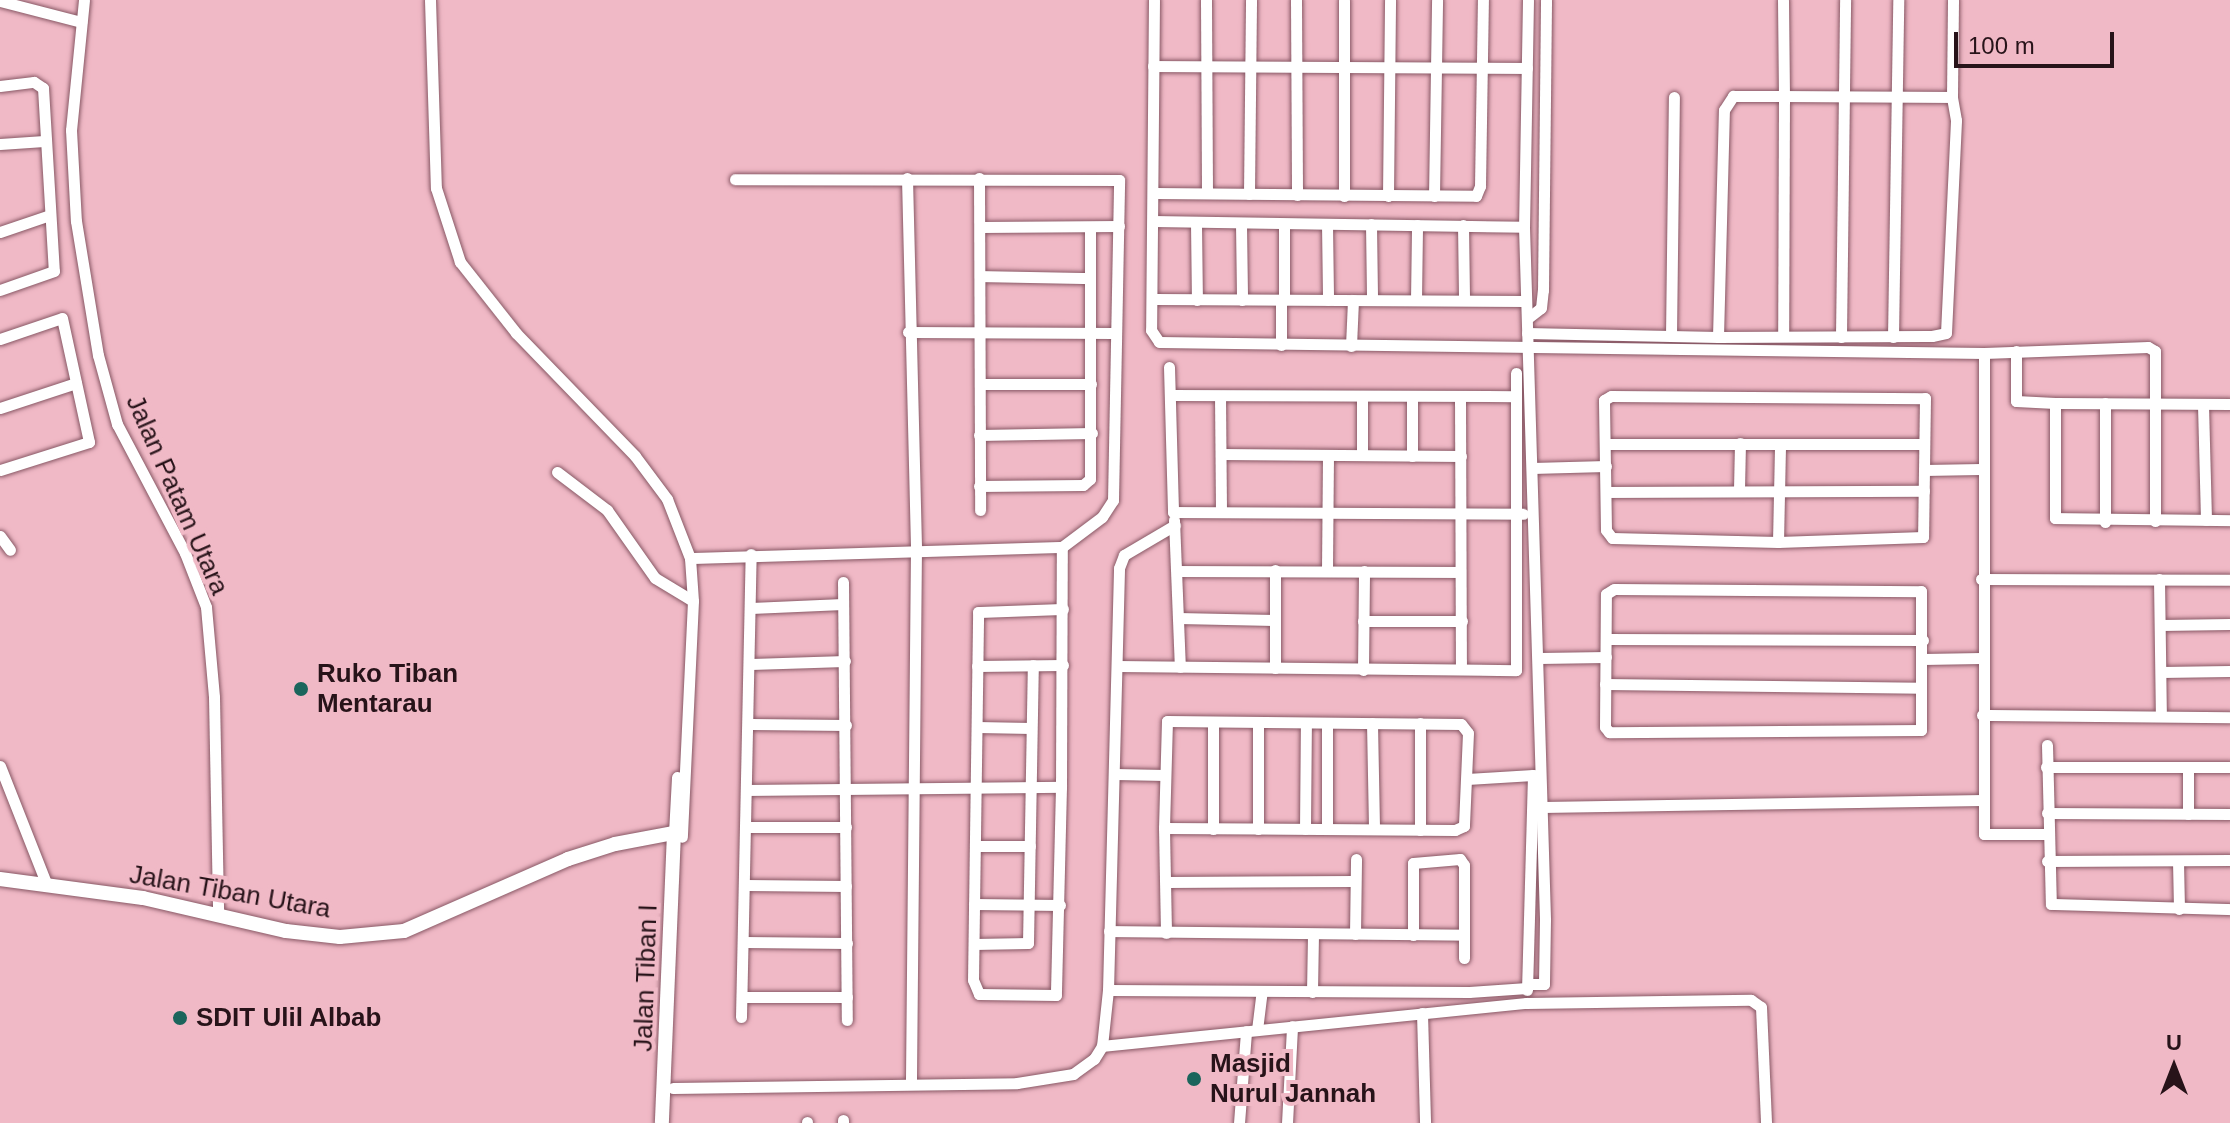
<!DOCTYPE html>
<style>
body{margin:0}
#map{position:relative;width:2230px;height:1123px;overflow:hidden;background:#f0b9c6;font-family:Arial,sans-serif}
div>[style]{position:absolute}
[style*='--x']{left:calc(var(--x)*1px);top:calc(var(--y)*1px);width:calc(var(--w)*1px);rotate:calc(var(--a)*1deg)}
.roads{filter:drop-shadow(0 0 2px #885865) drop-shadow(0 0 2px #885865)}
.minor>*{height:11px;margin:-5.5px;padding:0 5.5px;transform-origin:5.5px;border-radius:5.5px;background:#fff}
.tertiary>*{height:14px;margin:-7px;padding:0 7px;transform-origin:7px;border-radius:7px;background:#fff}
.dots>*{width:22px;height:22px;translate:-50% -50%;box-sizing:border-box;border:4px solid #f0b9c6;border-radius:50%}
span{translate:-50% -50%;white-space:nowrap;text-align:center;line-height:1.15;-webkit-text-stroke:8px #f0b9c6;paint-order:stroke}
.street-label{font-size:26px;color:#271319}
.poi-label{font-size:26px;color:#271319;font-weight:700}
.left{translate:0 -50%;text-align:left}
.north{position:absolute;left:2134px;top:1027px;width:80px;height:80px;-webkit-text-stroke:6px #f0b9c6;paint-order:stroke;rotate:0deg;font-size:22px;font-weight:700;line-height:32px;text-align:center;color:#271319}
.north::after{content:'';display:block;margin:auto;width:28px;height:36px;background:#271319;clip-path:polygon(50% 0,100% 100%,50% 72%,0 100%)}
.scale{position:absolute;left:1954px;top:32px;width:160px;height:36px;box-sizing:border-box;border:4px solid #271319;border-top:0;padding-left:10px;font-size:24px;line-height:28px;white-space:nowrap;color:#271319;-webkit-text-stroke:6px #f0b9c6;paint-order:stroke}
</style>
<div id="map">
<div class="roads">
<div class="minor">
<div style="--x:84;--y:0;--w:131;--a:95.7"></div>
<div style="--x:71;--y:130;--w:91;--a:86.9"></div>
<div style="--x:76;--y:221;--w:136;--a:80.7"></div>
<div style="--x:98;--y:355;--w:72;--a:74.6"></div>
<div style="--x:117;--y:424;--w:146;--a:62.2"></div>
<div style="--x:185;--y:553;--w:58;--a:68.7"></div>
<div style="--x:206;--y:607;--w:90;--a:84.9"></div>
<div style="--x:214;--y:697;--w:218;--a:88.9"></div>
<div style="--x:430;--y:0;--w:188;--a:88.2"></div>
<div style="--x:436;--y:188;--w:78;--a:72"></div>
<div style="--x:460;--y:262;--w:90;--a:51.7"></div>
<div style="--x:516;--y:333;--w:171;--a:45.9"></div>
<div style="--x:635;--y:456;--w:54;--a:53.3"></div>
<div style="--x:667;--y:499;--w:63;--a:68.7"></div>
<div style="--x:690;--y:558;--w:43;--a:86"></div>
<div style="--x:693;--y:601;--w:236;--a:92.7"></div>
<div style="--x:1154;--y:0;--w:330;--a:90.5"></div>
<div style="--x:1151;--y:330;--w:14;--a:56"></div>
<div style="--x:1159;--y:342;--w:825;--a:0.76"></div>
<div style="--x:1984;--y:353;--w:164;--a:-2.1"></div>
<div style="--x:2148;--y:347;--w:8;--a:30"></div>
<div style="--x:2155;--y:351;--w:170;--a:90"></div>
<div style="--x:1206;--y:0;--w:193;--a:89.7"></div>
<div style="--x:1296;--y:0;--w:195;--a:89.7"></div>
<div style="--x:1528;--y:0;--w:227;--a:91"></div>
<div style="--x:1524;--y:227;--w:693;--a:88.26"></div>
<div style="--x:1545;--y:920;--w:64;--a:90.9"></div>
<div style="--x:1544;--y:984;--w:15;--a:180"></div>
<div style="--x:0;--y:1;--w:84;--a:14.5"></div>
<div style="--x:1153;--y:66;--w:374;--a:0.3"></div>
<div style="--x:0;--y:86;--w:34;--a:-7"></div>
<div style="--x:34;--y:82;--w:11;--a:34"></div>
<div style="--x:43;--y:88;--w:183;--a:86.6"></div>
<div style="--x:54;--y:271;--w:57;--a:160.6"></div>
<div style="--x:1952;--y:97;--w:97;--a:-89.4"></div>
<div style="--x:0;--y:144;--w:44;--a:-3.9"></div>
<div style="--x:907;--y:178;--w:370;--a:88.6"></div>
<div style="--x:916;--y:548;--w:534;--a:90.54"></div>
<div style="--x:979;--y:178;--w:332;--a:89.8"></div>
<div style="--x:1154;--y:193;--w:322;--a:0.5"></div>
<div style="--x:1476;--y:196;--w:11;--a:-68"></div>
<div style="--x:1480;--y:186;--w:186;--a:-89.1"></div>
<div style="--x:1249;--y:194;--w:194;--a:-89.4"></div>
<div style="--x:1344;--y:196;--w:196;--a:-90"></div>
<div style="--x:1388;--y:196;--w:196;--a:-89.4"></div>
<div style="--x:1434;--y:196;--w:196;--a:-89.1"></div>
<div style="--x:1153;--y:221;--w:371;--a:0.9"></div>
<div style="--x:1196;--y:223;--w:77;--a:89.3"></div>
<div style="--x:1241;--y:224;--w:76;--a:89.2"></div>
<div style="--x:1284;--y:224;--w:76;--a:90"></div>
<div style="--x:1327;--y:224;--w:76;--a:89.2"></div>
<div style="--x:1371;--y:224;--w:76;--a:89.2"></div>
<div style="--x:1463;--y:225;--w:75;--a:89.2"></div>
<div style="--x:981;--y:227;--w:138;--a:-0.4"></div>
<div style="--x:0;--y:232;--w:50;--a:-18.8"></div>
<div style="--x:982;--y:276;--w:108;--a:1.1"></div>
<div style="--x:1154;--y:299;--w:372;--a:0.3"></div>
<div style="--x:1281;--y:300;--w:45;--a:90"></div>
<div style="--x:1416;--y:300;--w:75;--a:-89.2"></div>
<div style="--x:1528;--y:318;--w:16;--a:-38"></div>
<div style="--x:1541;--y:308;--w:18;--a:-84"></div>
<div style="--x:1543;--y:290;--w:290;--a:-89.4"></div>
<div style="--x:908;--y:332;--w:206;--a:0.3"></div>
<div style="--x:1527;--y:333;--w:191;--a:1.2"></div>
<div style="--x:1718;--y:337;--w:214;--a:-0.3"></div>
<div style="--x:1932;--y:336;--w:14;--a:-12"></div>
<div style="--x:1946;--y:333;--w:213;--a:-87.3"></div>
<div style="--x:1956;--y:120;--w:23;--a:-100"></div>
<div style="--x:1952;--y:97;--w:168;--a:-179.7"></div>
<div style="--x:1784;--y:96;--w:240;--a:90.2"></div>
<div style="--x:1671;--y:336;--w:239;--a:-89.3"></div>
<div style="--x:1718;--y:337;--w:227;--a:-88.5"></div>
<div style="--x:1724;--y:110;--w:17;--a:-57"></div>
<div style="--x:1733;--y:96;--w:51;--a:0"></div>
<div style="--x:1784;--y:96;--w:96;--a:-90.6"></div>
<div style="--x:1841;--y:337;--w:337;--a:-89.3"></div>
<div style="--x:1893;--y:337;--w:337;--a:-89.1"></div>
<div style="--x:0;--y:339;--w:65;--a:-18.7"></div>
<div style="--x:62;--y:318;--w:127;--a:77.7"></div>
<div style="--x:89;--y:442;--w:93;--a:162.5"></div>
<div style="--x:1351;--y:346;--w:46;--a:-87.5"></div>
<div style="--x:2016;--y:351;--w:50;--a:90"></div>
<div style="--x:2016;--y:401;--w:39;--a:3"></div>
<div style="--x:1984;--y:353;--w:481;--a:90"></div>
<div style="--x:1984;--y:834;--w:63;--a:0"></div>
<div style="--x:1169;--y:367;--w:145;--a:88.4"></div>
<div style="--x:1173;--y:512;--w:350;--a:0.3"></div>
<div style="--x:982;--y:384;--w:109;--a:0"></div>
<div style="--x:1171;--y:395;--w:344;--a:0.2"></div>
<div style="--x:1220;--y:396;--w:116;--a:89.5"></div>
<div style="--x:1611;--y:396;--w:314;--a:0.4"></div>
<div style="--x:1925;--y:398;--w:139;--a:90.8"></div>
<div style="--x:1923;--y:537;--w:145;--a:178"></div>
<div style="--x:1778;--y:542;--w:166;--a:-178.6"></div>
<div style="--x:1612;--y:538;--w:10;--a:-127"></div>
<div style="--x:1606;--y:530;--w:130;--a:-90.9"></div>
<div style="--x:1604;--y:400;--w:8;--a:-30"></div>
<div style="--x:1362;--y:397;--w:58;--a:90"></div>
<div style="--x:1460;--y:397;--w:272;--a:89.8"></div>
<div style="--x:2105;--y:403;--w:119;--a:90"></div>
<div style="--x:2230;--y:404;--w:175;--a:-179.7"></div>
<div style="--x:2055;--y:403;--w:115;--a:90"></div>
<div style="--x:2055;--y:518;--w:175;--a:0.7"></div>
<div style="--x:2203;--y:405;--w:115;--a:88.5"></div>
<div style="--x:0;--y:408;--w:80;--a:-18.2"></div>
<div style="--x:979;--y:435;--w:113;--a:-1"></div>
<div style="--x:1606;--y:444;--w:318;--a:0"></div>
<div style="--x:1221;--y:454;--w:240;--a:0.5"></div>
<div style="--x:1412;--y:456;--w:59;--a:-90"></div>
<div style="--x:1532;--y:468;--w:74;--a:-1.5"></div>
<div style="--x:1924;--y:470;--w:57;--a:-1"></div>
<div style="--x:557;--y:472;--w:63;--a:37.2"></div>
<div style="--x:607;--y:510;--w:83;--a:54.8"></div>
<div style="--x:655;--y:578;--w:44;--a:31.2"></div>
<div style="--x:979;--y:486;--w:104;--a:-0.6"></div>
<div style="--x:1083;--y:485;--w:9;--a:-41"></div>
<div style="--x:1090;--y:479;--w:252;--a:-90"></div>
<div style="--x:1739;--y:490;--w:47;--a:-88.8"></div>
<div style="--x:1607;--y:492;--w:317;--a:-0.2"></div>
<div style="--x:1174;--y:520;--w:147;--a:87.7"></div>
<div style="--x:0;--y:536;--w:17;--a:54"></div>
<div style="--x:1778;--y:542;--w:98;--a:-88.8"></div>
<div style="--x:690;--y:558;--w:372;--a:-1.7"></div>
<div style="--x:1062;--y:547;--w:50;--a:-36.9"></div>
<div style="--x:1102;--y:517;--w:20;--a:-57"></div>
<div style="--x:1113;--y:500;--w:320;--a:-88.9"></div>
<div style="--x:1119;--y:180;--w:384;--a:-179.9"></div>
<div style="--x:1327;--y:570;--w:115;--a:-89.5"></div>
<div style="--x:1179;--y:571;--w:281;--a:0.2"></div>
<div style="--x:1981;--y:579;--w:249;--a:0.2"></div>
<div style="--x:2159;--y:579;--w:136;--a:89.2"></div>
<div style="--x:843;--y:582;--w:438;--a:89.5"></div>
<div style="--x:1614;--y:589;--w:307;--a:0.4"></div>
<div style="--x:1921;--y:591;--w:139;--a:90"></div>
<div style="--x:1921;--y:730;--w:312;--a:179.6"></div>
<div style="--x:1609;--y:732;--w:6;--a:-129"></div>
<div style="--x:1605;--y:727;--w:133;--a:-89.6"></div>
<div style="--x:1606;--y:594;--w:9;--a:-32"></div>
<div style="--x:751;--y:608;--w:92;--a:-2.5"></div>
<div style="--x:1178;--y:618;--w:96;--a:1.2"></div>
<div style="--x:1363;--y:621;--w:99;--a:0"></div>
<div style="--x:2161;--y:625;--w:69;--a:-0.8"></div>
<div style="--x:1606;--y:639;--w:317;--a:0.2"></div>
<div style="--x:1539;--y:658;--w:67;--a:-0.9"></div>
<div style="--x:1923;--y:659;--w:58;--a:-1"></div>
<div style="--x:751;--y:664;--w:94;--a:-1.8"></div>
<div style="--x:977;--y:666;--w:86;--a:-0.7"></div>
<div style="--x:1117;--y:666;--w:399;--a:0.6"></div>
<div style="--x:1516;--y:670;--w:297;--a:-90"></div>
<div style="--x:1275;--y:668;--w:98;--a:-90"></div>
<div style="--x:1363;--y:670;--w:99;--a:-89.4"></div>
<div style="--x:2161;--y:672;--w:69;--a:-0.8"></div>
<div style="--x:1605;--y:684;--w:316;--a:0.7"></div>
<div style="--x:1982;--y:715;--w:248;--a:0.5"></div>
<div style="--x:1167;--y:721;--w:294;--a:0.6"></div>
<div style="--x:1461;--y:724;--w:11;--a:52"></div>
<div style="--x:1468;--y:733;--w:93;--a:92.5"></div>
<div style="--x:1464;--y:826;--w:10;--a:156"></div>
<div style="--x:1455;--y:830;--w:291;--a:-179.6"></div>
<div style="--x:1164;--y:828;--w:107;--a:-88.4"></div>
<div style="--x:1258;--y:723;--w:106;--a:90"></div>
<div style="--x:1327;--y:723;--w:106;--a:90"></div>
<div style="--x:1372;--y:723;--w:106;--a:88.9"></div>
<div style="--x:751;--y:724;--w:95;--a:0.6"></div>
<div style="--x:977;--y:727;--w:54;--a:1.1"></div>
<div style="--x:2047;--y:745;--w:159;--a:88.6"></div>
<div style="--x:2051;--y:904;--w:179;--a:1.6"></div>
<div style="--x:0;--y:766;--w:126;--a:68.5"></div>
<div style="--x:2046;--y:767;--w:184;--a:0"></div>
<div style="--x:2188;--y:767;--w:47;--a:90"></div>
<div style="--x:1115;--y:774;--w:50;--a:1.1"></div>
<div style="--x:1467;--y:779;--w:66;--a:-3.5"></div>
<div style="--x:1533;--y:775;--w:215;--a:91.6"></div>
<div style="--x:1061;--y:787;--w:208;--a:91.4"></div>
<div style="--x:1056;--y:995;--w:77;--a:-179.3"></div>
<div style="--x:979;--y:994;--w:15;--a:-113"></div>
<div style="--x:973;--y:980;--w:368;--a:-89.2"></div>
<div style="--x:978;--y:612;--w:85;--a:-2"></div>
<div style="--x:750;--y:790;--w:311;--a:-0.6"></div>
<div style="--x:1061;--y:787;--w:240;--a:-89.8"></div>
<div style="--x:1542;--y:807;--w:441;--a:-0.9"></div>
<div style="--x:2047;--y:813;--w:183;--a:0.3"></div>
<div style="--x:748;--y:827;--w:98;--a:0"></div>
<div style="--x:1164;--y:828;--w:105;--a:88.9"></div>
<div style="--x:1213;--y:829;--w:107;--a:-90"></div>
<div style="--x:1305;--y:829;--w:106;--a:-89.5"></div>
<div style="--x:1420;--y:830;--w:107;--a:-90"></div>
<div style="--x:674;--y:833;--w:56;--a:-86.9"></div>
<div style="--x:975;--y:846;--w:55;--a:0"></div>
<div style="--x:2047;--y:861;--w:183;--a:-0.3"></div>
<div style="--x:2178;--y:861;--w:48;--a:88.8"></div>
<div style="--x:1166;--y:882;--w:189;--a:-0.3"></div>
<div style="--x:746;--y:885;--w:100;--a:0.6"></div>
<div style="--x:974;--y:904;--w:86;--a:0.7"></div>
<div style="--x:1109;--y:931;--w:355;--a:0.6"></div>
<div style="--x:1355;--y:934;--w:75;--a:-89.2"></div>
<div style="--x:1413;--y:935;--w:72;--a:-90"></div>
<div style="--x:1413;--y:863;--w:47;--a:-4.9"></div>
<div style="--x:1460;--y:859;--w:7;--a:56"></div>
<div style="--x:1464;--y:865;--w:93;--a:90"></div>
<div style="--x:744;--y:942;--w:103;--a:0.6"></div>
<div style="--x:974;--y:944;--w:54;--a:-1.1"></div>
<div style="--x:1028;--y:943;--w:278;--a:-89"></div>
<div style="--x:1108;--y:990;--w:361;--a:0.3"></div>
<div style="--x:1469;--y:992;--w:58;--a:-3.9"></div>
<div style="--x:1312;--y:992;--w:58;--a:-89"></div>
<div style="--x:742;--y:997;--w:105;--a:0"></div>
<div style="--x:1422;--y:1013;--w:110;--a:88.4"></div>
<div style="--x:741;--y:1017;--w:463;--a:-88.8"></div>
<div style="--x:1257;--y:1030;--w:38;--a:-83"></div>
<div style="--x:1102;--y:1046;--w:56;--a:-83.9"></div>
<div style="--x:1108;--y:990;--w:422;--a:-88.5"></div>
<div style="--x:1119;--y:568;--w:14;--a:-69"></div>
<div style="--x:1124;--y:555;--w:59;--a:-30.5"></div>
<div style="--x:673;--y:1088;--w:344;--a:-0.8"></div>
<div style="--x:1017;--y:1083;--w:57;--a:-9.1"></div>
<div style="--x:1073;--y:1074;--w:26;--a:-36"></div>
<div style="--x:1094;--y:1059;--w:15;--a:-58"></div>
<div style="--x:1102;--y:1046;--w:426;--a:-5.8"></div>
<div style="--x:1526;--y:1003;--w:225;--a:-0.8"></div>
<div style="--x:1751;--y:1000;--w:12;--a:35"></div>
<div style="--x:1761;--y:1007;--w:116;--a:87.5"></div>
<div style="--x:807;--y:1123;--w:1;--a:-90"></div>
<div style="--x:843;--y:1123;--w:3;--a:-90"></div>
<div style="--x:1239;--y:1123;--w:92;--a:-85.6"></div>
<div style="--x:1287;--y:1123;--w:97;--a:-87"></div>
</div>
<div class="tertiary">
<div style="--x:0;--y:879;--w:144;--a:7.6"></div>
<div style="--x:143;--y:898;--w:147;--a:13"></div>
<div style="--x:286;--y:931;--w:54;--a:6.3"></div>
<div style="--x:340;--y:937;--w:64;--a:-5.4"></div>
<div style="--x:404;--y:931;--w:179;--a:-23.7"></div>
<div style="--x:568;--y:859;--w:49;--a:-17.7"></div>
<div style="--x:615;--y:844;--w:60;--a:-10.6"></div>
<div style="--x:674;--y:833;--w:290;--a:92.4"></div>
</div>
</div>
<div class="dots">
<div style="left:301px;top:689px;background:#1b655c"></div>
<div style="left:180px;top:1018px;background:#1b655c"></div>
<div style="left:1194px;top:1079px;background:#1b655c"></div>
</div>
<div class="street-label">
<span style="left:177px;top:495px;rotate:66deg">Jalan Patam Utara</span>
<span style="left:230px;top:892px;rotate:10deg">Jalan Tiban Utara</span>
<span style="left:646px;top:978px;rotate:-88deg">Jalan Tiban I</span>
</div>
<div class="poi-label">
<span class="left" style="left:317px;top:689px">Ruko Tiban<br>Mentarau</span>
<span class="left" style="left:196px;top:1018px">SDIT Ulil Albab</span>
<span class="left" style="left:1210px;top:1079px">Masjid<br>Nurul Jannah</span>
</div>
<div class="north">U</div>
<div class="scale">100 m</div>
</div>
